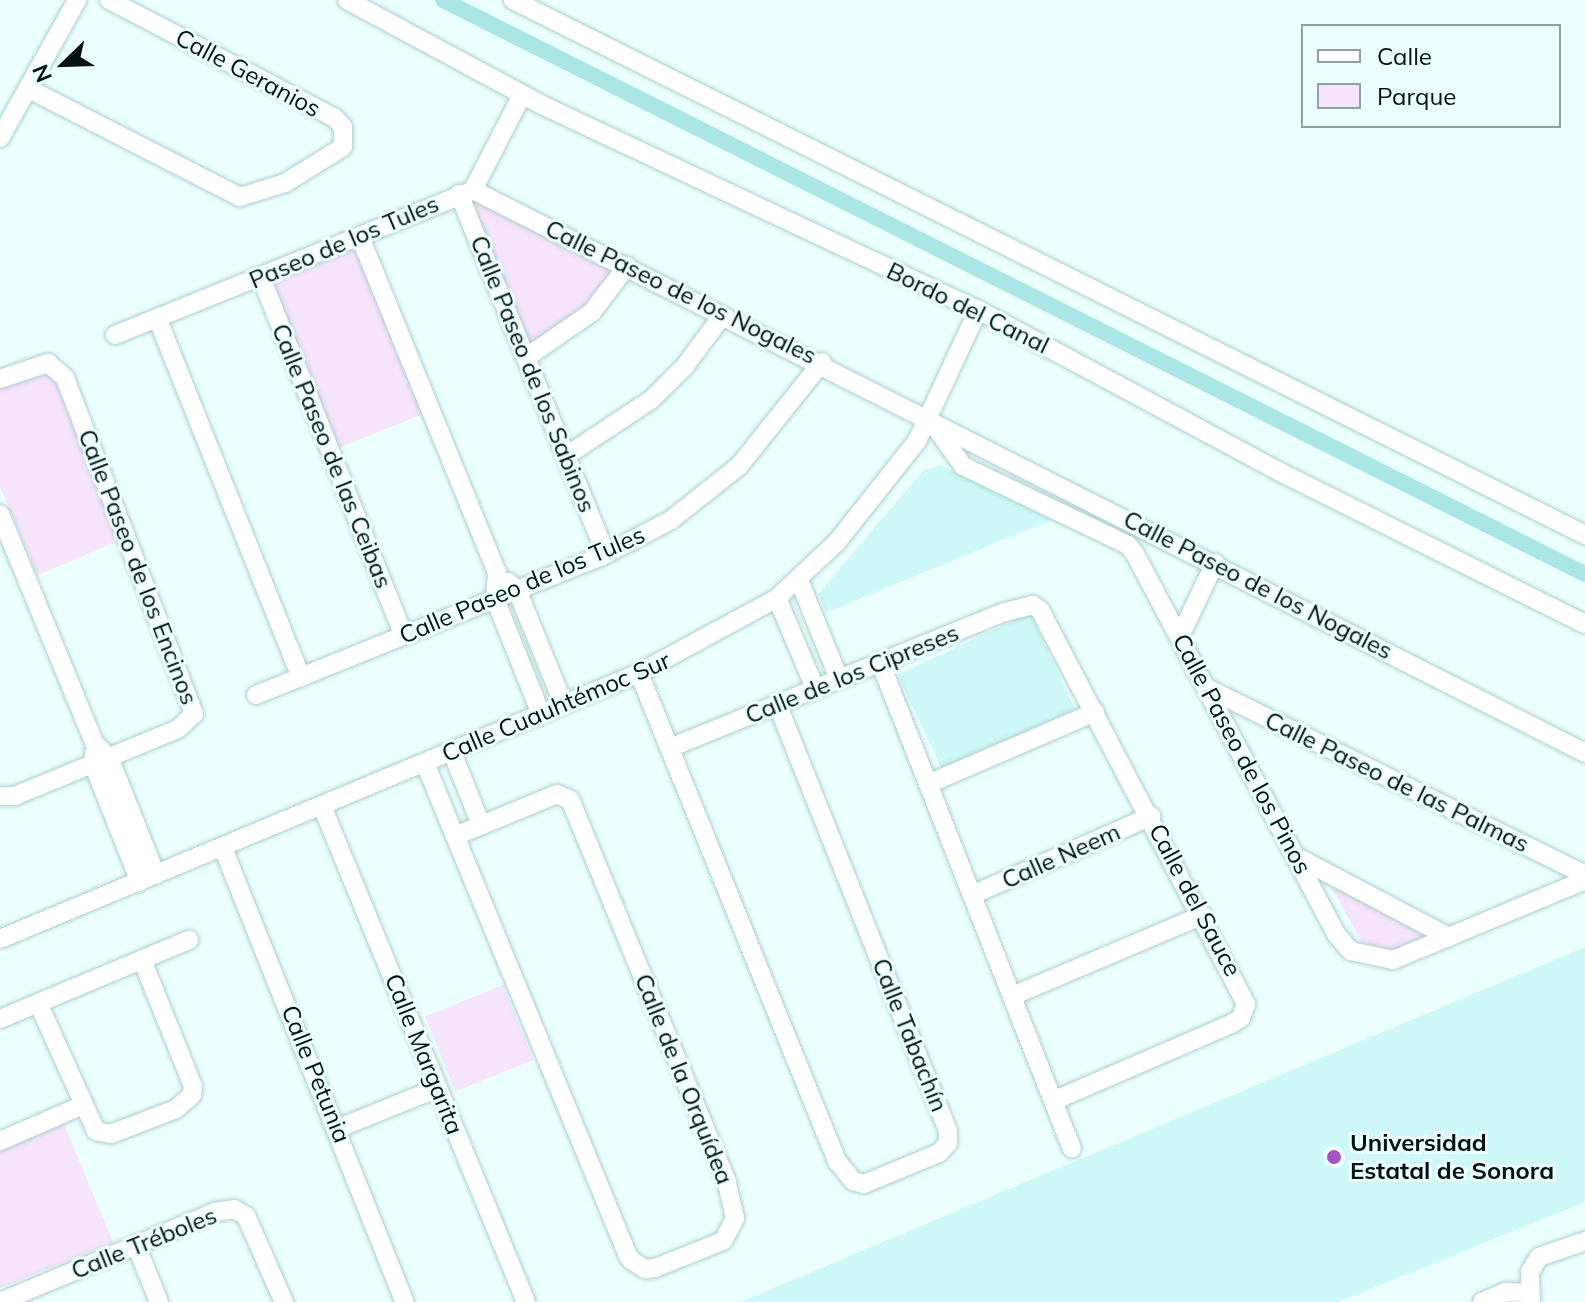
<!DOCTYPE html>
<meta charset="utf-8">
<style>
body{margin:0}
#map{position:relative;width:1585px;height:1302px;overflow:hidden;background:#ecffff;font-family:Mulish,sans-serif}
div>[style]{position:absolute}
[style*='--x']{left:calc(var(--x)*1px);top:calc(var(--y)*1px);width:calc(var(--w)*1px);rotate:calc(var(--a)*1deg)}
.built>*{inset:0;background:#cdf8f7;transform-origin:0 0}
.green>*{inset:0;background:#f5e4fc;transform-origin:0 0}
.canal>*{height:16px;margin:-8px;padding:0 8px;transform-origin:8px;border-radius:8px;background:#abe6e6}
.roads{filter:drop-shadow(0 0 2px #aececd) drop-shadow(0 0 2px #aececd)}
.minor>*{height:18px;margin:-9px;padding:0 9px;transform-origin:9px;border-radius:9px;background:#fff}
.dots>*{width:22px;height:22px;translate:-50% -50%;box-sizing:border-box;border:4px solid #ecffff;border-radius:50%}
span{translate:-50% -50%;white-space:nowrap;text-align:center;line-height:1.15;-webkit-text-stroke:6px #ecffff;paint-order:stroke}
.street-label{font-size:24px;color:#051010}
.poi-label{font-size:24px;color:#051010;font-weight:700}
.left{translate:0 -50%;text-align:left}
.legend{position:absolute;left:1301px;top:24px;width:260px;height:104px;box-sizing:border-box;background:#ecffff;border:2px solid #909f9f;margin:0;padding:10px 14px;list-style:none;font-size:24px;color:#051010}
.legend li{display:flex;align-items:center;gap:16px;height:40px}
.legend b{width:40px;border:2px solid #909f9f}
.north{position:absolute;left:24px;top:24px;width:80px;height:80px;-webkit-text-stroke:6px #ecffff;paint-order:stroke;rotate:247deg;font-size:22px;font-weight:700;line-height:32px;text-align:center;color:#051010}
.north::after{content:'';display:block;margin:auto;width:28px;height:36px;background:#051010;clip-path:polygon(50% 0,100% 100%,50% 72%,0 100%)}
</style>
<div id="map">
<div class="built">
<div style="clip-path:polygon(940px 465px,1051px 520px,826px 613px,818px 594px,923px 471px)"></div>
<div style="left:1030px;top:613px;width:106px;height:146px;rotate:65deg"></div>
<div style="clip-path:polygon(1585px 947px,1585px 1202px,1339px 1302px,740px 1302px)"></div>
</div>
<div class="green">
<div style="clip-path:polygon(460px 191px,627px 261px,602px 300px,523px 351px)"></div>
<div style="left:354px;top:240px;width:187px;height:93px;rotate:68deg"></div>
<div style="clip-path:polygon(50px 365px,121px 540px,38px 575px,0 487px,0 387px)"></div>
<div style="clip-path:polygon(1329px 883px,1429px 936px,1397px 950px,1364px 946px)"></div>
<div style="left:503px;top:985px;width:81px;height:84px;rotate:68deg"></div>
<div style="clip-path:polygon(64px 1124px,113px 1242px,0 1288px,0 1151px)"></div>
</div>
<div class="canal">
<div style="--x:443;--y:0;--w:1278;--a:26.69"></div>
</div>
<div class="roads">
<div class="minor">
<div style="--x:347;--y:0;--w:221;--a:28.3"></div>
<div style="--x:542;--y:105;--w:482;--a:25.2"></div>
<div style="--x:978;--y:310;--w:343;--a:28.2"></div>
<div style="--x:1280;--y:472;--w:341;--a:26.5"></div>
<div style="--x:513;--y:0;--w:1198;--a:26.52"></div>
<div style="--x:29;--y:89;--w:237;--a:27.1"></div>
<div style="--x:240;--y:197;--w:47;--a:-17.3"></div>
<div style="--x:285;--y:183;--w:68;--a:-31.8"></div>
<div style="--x:343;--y:147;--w:20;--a:-90"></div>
<div style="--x:343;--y:127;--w:12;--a:-132"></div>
<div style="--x:335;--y:118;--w:255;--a:-152.4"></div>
<div style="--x:0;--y:138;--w:158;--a:-60.8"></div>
<div style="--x:473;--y:190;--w:1246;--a:26.85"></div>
<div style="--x:459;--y:194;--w:389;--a:67.8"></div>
<div style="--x:360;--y:237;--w:362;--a:67.8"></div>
<div style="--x:497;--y:572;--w:27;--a:94"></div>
<div style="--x:495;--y:599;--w:124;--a:68.2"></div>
<div style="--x:261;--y:277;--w:386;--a:68.3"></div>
<div style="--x:158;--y:320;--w:385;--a:68.2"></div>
<div style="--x:115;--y:335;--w:386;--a:-22"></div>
<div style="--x:473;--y:190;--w:107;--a:-62.7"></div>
<div style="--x:527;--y:357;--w:79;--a:-34.7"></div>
<div style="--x:592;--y:312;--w:58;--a:-52.7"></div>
<div style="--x:0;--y:379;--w:51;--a:-18.4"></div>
<div style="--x:48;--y:363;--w:23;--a:41"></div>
<div style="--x:65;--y:378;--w:360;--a:69"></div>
<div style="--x:194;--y:714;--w:22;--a:137"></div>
<div style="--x:178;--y:729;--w:176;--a:157.7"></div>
<div style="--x:15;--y:796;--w:15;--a:180"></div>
<div style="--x:932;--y:422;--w:54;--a:54.8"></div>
<div style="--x:963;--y:466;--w:183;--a:25.6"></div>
<div style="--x:1128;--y:545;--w:11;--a:52"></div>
<div style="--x:1135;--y:554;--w:430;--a:62.1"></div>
<div style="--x:1336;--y:934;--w:23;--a:49"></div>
<div style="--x:1351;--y:951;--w:43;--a:12.1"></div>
<div style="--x:1393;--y:960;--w:208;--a:-22.6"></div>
<div style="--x:566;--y:456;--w:103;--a:-33.5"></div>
<div style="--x:652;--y:399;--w:47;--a:-45"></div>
<div style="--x:685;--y:366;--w:62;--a:-53.5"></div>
<div style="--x:0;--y:514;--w:249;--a:67.6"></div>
<div style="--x:95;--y:744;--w:19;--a:43"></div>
<div style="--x:109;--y:757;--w:127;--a:68.3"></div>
<div style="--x:799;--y:580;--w:107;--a:68"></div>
<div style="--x:508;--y:582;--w:12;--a:42"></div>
<div style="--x:517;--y:590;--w:124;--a:67.8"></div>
<div style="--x:777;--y:598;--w:98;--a:67.1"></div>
<div style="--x:1180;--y:636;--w:81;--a:-64.4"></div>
<div style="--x:880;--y:662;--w:523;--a:68.48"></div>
<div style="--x:639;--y:673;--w:527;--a:67.92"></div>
<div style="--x:837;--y:1161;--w:26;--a:51"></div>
<div style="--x:853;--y:1181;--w:11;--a:15"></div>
<div style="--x:864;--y:1184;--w:81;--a:-22.5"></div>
<div style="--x:939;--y:1153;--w:13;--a:-48"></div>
<div style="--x:948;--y:1143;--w:12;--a:-90"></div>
<div style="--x:948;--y:1131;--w:460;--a:-111.8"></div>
<div style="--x:1209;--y:689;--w:419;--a:26.3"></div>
<div style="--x:256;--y:695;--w:371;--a:-21.9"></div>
<div style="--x:600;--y:557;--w:80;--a:-27.5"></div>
<div style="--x:671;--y:520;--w:87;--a:-38.5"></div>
<div style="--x:739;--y:466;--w:133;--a:-51.4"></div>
<div style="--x:672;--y:747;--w:359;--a:-22.1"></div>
<div style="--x:1005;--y:612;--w:29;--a:-14"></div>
<div style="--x:1033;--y:605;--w:9;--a:36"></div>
<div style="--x:1040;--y:610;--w:445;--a:62.4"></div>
<div style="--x:1246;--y:1004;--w:15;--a:110"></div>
<div style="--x:1241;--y:1018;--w:12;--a:149"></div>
<div style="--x:1231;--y:1024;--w:194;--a:156.6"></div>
<div style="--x:452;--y:752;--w:79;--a:68.3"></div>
<div style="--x:94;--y:754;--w:10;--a:96"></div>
<div style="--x:93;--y:764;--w:127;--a:68.3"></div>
<div style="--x:425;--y:763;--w:79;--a:67.7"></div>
<div style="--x:455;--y:836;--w:452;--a:67.6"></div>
<div style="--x:627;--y:1254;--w:7;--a:56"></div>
<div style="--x:631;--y:1260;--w:17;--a:33"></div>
<div style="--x:645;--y:1269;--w:10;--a:-6"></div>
<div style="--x:655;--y:1268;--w:73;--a:-21.7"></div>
<div style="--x:723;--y:1241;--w:26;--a:-62"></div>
<div style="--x:735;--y:1218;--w:37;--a:-103"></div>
<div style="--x:727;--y:1182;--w:413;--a:-112.3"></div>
<div style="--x:570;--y:800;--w:14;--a:-155"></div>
<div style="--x:557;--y:794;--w:110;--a:157.6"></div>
<div style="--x:928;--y:784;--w:182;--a:-23.3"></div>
<div style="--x:322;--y:806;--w:536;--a:67.64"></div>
<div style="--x:223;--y:848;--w:489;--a:68.2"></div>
<div style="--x:1297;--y:857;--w:172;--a:27.8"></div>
<div style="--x:972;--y:895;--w:196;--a:-23.8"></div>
<div style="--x:0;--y:939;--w:692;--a:-22.6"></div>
<div style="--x:639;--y:673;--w:157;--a:-28.5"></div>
<div style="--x:777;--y:598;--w:82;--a:-43"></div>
<div style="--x:837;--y:542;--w:129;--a:-51.6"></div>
<div style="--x:917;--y:441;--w:145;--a:-65"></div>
<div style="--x:1012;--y:996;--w:207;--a:-23"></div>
<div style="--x:38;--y:1003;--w:141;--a:65.6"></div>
<div style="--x:96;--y:1131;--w:15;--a:11"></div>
<div style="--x:111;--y:1134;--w:70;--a:-21"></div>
<div style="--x:176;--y:1109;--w:21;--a:-41"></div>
<div style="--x:192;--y:1095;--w:9;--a:-84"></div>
<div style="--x:193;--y:1086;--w:136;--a:-112"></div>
<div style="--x:0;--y:1019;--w:205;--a:-22.7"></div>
<div style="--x:339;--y:1128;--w:107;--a:-22"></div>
<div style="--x:0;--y:1141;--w:88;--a:-23.4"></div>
<div style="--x:136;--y:1245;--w:61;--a:68"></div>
<div style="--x:0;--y:1302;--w:233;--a:-22.7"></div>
<div style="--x:215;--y:1212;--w:19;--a:-9"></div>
<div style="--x:234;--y:1209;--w:14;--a:30"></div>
<div style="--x:246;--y:1216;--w:94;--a:66.2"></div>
<div style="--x:1482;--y:1302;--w:26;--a:-23"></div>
<div style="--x:1506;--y:1292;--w:21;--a:3"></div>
<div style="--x:1531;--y:1302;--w:30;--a:-92"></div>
<div style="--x:1530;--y:1272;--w:17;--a:-59"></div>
<div style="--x:1539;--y:1257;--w:49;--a:-19.2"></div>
</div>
</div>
<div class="dots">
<div style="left:1334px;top:1157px;background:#a553c3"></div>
</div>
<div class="street-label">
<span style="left:248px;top:73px;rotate:28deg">Calle Geranios</span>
<span style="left:344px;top:242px;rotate:-23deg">Paseo de los Tules</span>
<span style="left:681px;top:292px;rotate:26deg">Calle Paseo de los Nogales</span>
<span style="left:968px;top:308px;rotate:26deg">Bordo del Canal</span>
<span style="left:533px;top:374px;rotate:68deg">Calle Paseo de los Sabinos</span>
<span style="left:332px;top:456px;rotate:68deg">Calle Paseo de las Ceibas</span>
<span style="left:138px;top:567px;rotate:69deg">Calle Paseo de los Encinos</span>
<span style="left:522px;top:585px;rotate:-23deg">Calle Paseo de los Tules</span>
<span style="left:1258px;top:585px;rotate:27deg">Calle Paseo de los Nogales</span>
<span style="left:852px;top:674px;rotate:-22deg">Calle de los Cipreses</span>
<span style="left:556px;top:707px;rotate:-23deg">Calle Cuauhtémoc Sur</span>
<span style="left:1242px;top:754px;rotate:62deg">Calle Paseo de los Pinos</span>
<span style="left:1397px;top:782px;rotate:26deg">Calle Paseo de las Palmas</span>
<span style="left:1061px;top:856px;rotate:-24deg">Calle Neem</span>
<span style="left:1195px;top:900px;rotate:62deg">Calle del Sauce</span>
<span style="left:910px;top:1035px;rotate:68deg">Calle Tabachín</span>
<span style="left:424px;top:1054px;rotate:68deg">Calle Margarita</span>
<span style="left:316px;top:1074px;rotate:68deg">Calle Petunia</span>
<span style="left:684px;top:1079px;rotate:68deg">Calle de la Orquídea</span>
<span style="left:144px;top:1243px;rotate:-22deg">Calle Tréboles</span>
</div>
<div class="poi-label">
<span class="left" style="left:1350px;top:1157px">Universidad<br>Estatal de Sonora</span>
</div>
<ul class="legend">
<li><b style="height:10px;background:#fff"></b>Calle</li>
<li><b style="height:22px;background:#f5e4fc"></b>Parque</li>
</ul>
<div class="north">N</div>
</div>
